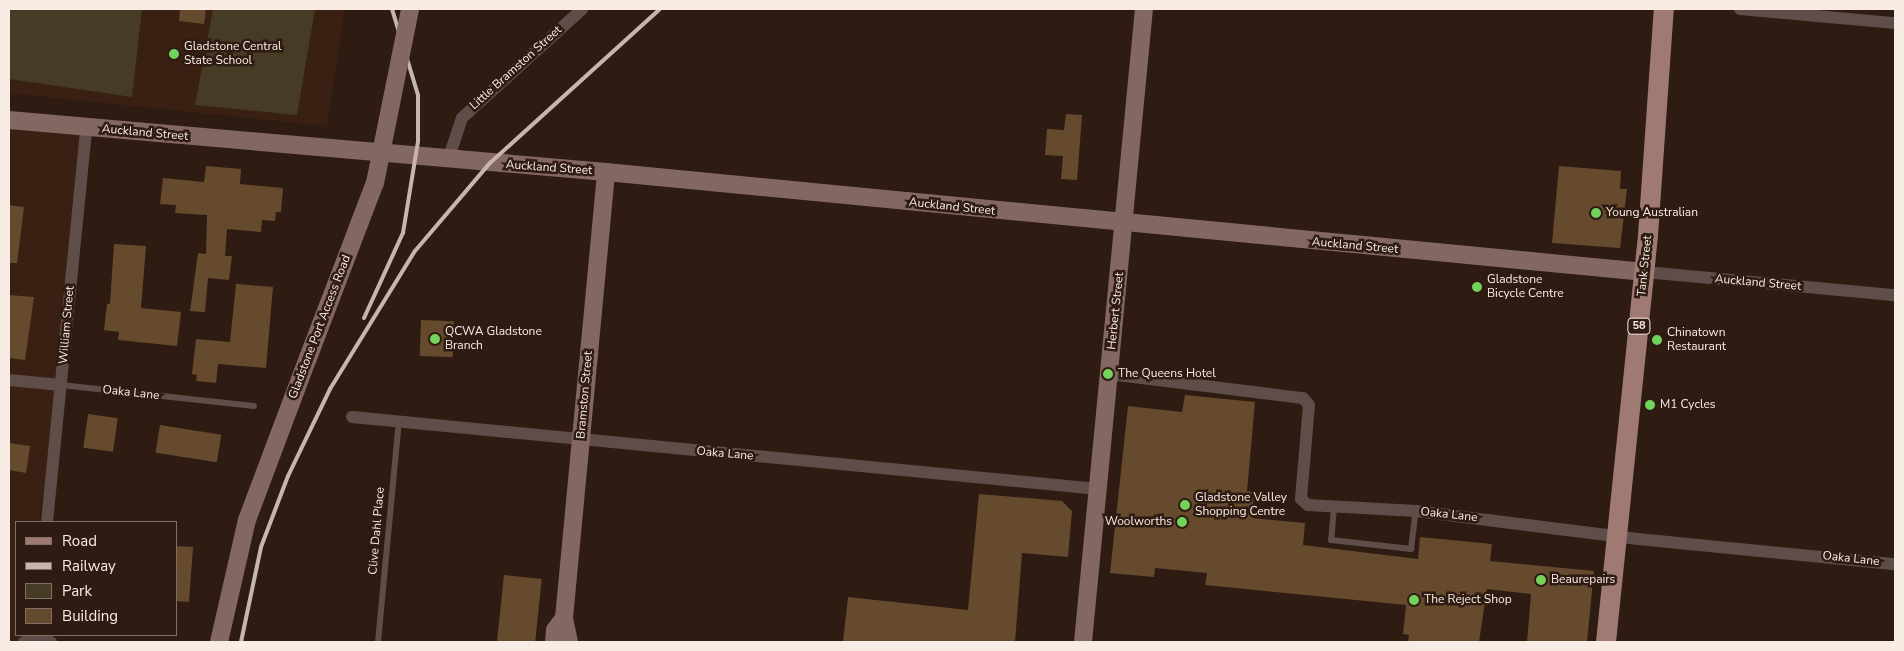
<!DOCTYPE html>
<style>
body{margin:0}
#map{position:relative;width:1904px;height:651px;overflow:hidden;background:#2e1b11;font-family:"Nunito Sans",sans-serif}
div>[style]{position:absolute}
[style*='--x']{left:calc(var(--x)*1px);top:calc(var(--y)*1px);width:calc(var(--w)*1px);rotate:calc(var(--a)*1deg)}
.built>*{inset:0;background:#392013}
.green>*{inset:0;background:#463b25}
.building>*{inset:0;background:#654a2e;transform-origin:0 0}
.lane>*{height:6px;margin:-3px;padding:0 3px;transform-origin:3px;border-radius:3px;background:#5f4d4a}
.street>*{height:12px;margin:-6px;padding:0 6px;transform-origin:6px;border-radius:6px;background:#5f4d4a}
.secondary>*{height:18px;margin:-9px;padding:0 9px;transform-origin:9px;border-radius:9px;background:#836761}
.primary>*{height:20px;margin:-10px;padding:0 10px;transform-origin:10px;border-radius:10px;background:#9e7a73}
.rail>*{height:4px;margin:-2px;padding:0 2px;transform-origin:2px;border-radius:2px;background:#c5b7af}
.secondary-bridge>*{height:18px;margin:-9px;padding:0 9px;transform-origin:9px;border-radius:9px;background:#836761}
.dots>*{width:14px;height:14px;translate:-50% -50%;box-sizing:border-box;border:2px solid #2e1b11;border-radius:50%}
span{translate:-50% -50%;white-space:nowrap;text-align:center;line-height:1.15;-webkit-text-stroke:5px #2e1b11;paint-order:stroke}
.shield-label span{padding:1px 4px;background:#2e1b11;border:1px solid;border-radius:4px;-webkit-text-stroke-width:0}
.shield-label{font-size:11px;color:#f9ece5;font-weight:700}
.poi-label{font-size:12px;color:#f9ece5}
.left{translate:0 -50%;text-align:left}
.right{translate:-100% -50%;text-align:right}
.street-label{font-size:12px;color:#f9ece5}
.frame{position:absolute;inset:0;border:10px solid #f9ece5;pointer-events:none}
.legend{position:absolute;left:15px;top:521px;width:162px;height:115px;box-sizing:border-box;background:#2e1b11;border:1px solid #7f6f66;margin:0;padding:6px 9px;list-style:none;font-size:15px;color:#f9ece5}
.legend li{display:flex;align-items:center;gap:10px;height:25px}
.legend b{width:25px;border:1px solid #7f6f66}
</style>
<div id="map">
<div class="built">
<div style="clip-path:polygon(9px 9px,345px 9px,327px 126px,9px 93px)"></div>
<div style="clip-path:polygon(9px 120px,86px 128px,61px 385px,39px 522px,16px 522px,16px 635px,22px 635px,20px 642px,9px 642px)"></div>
</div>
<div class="green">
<div style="clip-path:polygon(9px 9px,142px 9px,132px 97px,9px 79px)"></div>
<div style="clip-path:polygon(213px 9px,315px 9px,297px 115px,195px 105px)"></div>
</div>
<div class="building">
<div style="clip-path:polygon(180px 9px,206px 9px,204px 24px,179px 21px)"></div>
<div style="clip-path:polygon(1066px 114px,1082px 115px,1077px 180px,1061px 179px,1063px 156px,1045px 155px,1047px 129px,1064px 130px)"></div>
<div style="clip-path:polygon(206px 166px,241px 169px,240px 184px,283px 188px,281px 212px,276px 212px,275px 221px,262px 220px,261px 232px,227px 229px,225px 256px,232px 256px,229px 280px,208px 278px,205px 312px,190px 311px,198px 253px,206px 254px,207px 215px,175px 213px,176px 205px,160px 204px,163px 178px,204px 182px)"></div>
<div style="clip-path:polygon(1559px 166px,1621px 171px,1620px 189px,1627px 189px,1620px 248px,1552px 243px)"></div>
<div style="clip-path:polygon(9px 205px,24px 207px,17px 263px,9px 263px)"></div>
<div style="clip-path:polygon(114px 244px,146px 246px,141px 308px,181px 312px,177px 346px,118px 340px,119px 332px,104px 330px,107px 304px,110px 304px)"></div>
<div style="clip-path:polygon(236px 284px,273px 287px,266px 368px,218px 364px,216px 383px,196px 381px,197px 375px,192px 374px,196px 339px,230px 342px)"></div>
<div style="clip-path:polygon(9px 295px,34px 297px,25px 360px,9px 358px)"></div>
<div style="left:421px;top:320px;width:33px;height:36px;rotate:2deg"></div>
<div style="clip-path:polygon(1185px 395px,1255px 402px,1247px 491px,1254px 492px,1252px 518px,1305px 523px,1303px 545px,1418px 559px,1420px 537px,1492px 544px,1490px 561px,1594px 571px,1587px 642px,1527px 642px,1531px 594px,1487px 589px,1479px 642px,1408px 642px,1409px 635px,1403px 634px,1406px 605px,1205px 585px,1207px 573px,1155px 568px,1154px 577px,1110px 573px,1128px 406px,1182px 412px)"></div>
<div style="left:88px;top:414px;width:30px;height:34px;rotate:8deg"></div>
<div style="left:160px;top:425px;width:62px;height:28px;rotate:9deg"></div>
<div style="clip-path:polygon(9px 443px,30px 446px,26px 473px,9px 470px)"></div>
<div style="clip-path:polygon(979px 494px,1062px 501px,1072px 511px,1068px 557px,1022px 553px,1015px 642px,843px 642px,848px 597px,968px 610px)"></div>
<div style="clip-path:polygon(176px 546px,193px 547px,189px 602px,176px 601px)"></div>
<div style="left:504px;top:575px;width:38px;height:67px;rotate:6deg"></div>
</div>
<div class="lane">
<div style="--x:61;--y:385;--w:194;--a:6.2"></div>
<div style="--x:1334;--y:508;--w:32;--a:95"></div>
<div style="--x:1331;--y:540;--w:81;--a:6.4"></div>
<div style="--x:1411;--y:549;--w:38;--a:-83"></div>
<div style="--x:378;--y:642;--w:222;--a:-84.6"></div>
</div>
<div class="street">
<div style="--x:1740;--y:9;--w:156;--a:5.2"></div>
<div style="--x:448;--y:160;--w:44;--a:-71.6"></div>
<div style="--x:462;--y:118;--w:162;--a:-42.2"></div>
<div style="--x:1645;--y:272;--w:251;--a:5.3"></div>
<div style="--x:1109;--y:374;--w:195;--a:7.1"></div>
<div style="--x:1303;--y:398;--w:9;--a:49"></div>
<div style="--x:1309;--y:405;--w:94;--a:94.9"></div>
<div style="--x:1301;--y:499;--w:9;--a:41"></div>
<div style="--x:1308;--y:505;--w:108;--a:3.2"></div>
<div style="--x:1416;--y:511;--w:224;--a:7.2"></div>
<div style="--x:1638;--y:539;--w:258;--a:5.6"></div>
<div style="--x:9;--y:380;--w:52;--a:5.5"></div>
<div style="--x:352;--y:417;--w:749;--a:5.51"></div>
<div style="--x:47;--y:522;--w:396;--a:-84.3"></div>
<div style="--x:24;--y:642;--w:14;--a:-21"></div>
<div style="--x:37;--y:637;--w:15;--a:20"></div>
</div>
<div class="secondary">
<div style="--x:9;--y:120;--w:599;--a:4.98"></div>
<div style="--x:606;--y:172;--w:1044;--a:5.5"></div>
<div style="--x:219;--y:642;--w:125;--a:-77.1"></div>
<div style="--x:247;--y:520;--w:173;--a:-69.4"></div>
<div style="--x:554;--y:642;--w:12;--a:-85"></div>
<div style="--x:555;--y:630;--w:15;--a:-53"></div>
<div style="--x:569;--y:642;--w:25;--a:-102"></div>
<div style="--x:564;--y:618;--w:448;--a:-84.6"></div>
<div style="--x:1083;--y:642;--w:636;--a:-84.5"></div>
</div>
<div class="primary">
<div style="--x:1606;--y:642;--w:409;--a:-84.1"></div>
<div style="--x:1648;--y:235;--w:227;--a:-86"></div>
</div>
<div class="rail">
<div style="--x:364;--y:318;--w:94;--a:-65.4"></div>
<div style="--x:403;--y:233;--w:93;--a:-80.7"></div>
<div style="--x:418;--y:141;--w:46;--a:-90"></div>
<div style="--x:418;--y:95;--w:90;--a:-106.8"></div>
<div style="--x:241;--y:642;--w:97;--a:-78.1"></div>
<div style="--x:261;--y:547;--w:76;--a:-69.2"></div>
<div style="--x:288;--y:476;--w:97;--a:-64.2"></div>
<div style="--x:330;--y:389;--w:162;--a:-58.4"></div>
<div style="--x:415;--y:251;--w:116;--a:-49.6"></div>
<div style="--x:490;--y:163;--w:229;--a:-42.2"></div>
</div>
<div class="secondary-bridge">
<div style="--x:308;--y:358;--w:187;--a:-69.1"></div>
<div style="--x:375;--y:183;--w:177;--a:-78.6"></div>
</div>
<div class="dots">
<div style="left:174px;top:54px;background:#73d25c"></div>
<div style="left:1596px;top:213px;background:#73d25c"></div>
<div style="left:1477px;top:287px;background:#73d25c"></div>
<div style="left:435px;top:339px;background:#73d25c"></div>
<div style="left:1657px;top:340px;background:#73d25c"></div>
<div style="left:1108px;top:374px;background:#73d25c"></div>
<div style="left:1650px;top:405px;background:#73d25c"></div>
<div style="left:1185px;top:505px;background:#73d25c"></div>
<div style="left:1182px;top:522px;background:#73d25c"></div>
<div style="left:1541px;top:580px;background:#73d25c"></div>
<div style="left:1414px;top:600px;background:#73d25c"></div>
</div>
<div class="shield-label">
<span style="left:1639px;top:326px">58</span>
</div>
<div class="poi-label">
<span class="left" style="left:184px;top:54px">Gladstone Central<br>State School</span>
<span class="left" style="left:1606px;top:213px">Young Australian</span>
<span class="left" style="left:1487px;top:287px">Gladstone<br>Bicycle Centre</span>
<span class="left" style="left:445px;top:339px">QCWA Gladstone<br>Branch</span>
<span class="left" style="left:1667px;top:340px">Chinatown<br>Restaurant</span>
<span class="left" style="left:1118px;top:374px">The Queens Hotel</span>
<span class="left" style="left:1660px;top:405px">M1 Cycles</span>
<span class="left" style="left:1195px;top:505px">Gladstone Valley<br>Shopping Centre</span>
<span class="right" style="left:1172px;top:522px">Woolworths</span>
<span class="left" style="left:1551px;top:580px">Beaurepairs</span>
<span class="left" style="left:1424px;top:600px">The Reject Shop</span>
</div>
<div class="street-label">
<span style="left:516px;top:68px;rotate:-42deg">Little Bramston Street</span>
<span style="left:145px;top:133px;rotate:5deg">Auckland Street</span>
<span style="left:549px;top:168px;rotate:4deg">Auckland Street</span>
<span style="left:952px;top:207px;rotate:6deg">Auckland Street</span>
<span style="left:1355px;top:246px;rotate:5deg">Auckland Street</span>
<span style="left:1645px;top:266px;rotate:-84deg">Tank Street</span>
<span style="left:1758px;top:283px;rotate:5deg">Auckland Street</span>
<span style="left:1116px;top:311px;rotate:-84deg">Herbert Street</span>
<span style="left:67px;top:325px;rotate:-85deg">William Street</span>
<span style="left:320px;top:327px;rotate:-69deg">Gladstone Port Access Road</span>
<span style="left:131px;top:393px;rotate:6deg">Oaka Lane</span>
<span style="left:585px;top:395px;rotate:-85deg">Bramston Street</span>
<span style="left:725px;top:454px;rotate:5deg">Oaka Lane</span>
<span style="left:1449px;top:515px;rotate:6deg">Oaka Lane</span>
<span style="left:377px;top:531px;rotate:-85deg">Clive Dahl Place</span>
<span style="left:1851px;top:559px;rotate:6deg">Oaka Lane</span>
</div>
<div class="frame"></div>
<ul class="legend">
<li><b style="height:6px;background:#9e7a73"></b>Road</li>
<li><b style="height:6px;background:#c5b7af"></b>Railway</li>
<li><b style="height:14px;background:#463b25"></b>Park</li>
<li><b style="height:14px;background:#654a2e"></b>Building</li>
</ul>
</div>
